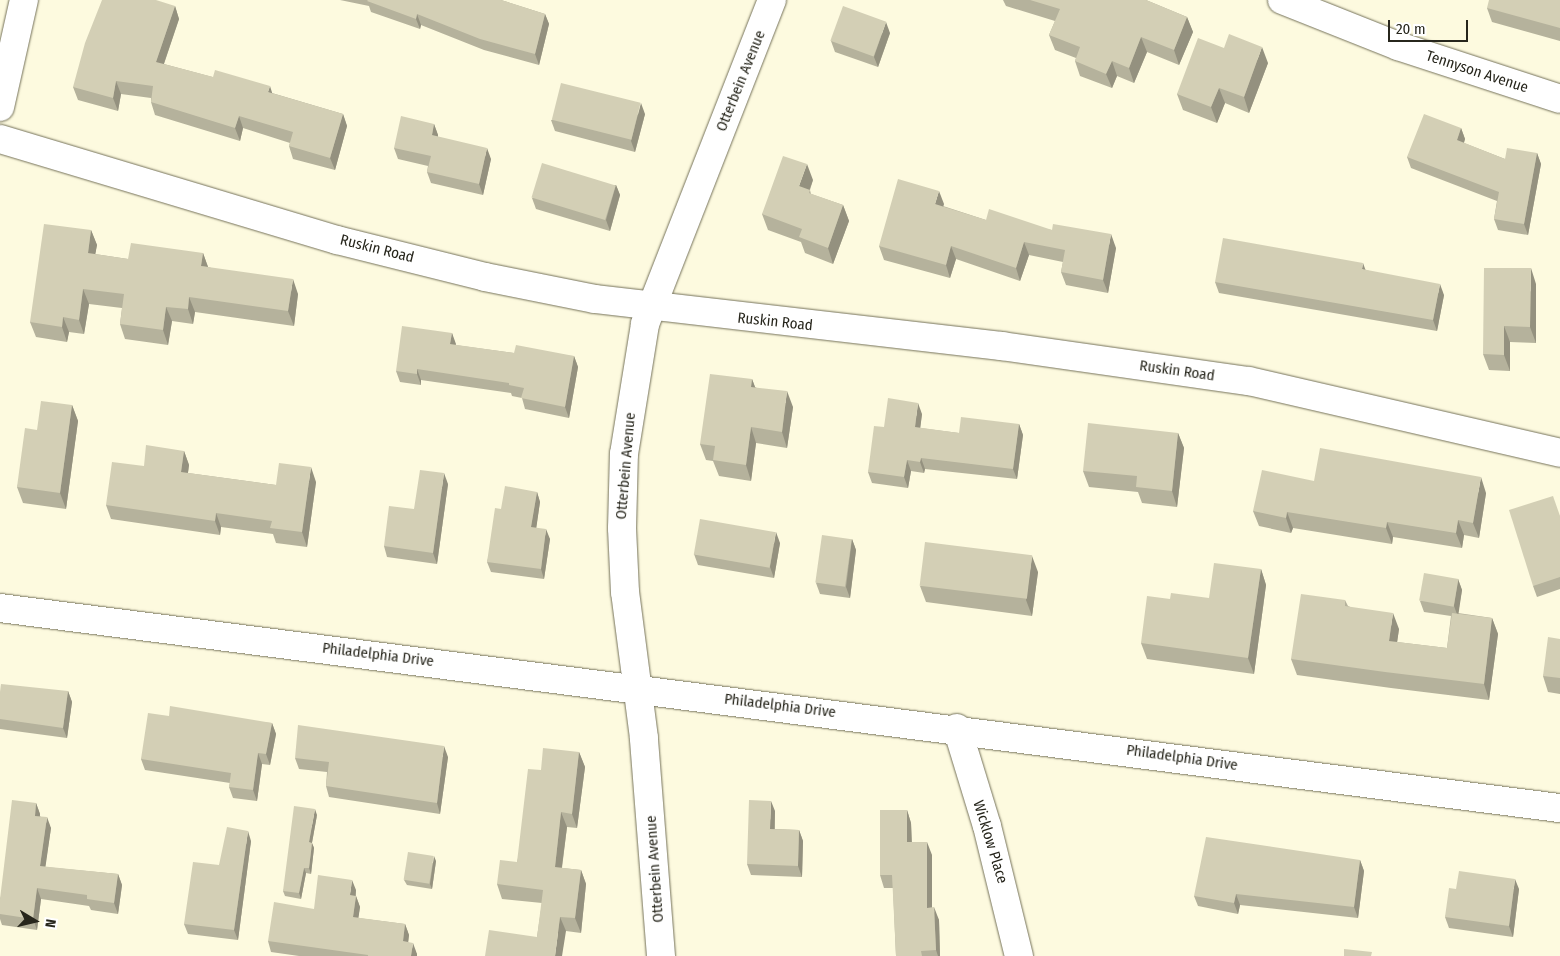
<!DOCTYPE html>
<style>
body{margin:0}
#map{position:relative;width:1560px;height:956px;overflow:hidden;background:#fdfadf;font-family:"Fira Sans Condensed",sans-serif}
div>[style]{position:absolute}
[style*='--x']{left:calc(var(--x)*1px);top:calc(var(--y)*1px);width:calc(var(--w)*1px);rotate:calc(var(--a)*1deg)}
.roads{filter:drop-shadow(0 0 1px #75725a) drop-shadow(0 0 1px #75725a)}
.minor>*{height:28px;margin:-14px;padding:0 14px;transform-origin:14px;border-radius:14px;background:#fff}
.secondary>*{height:28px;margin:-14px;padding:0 14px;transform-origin:14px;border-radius:14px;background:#fff}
.wall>*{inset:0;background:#b5b29c}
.shaded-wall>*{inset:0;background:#94917f}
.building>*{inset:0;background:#d3cfb5;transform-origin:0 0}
span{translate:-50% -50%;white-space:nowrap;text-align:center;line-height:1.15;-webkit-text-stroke:4.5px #fff;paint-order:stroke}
.street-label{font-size:15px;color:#27261c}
.north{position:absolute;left:10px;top:896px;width:50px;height:50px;-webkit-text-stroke:4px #fff;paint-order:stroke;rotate:99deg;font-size:14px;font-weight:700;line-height:20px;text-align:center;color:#27261c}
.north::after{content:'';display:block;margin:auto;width:18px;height:22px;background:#27261c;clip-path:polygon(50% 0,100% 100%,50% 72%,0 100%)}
.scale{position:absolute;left:1388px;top:20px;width:80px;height:22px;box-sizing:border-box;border:2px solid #27261c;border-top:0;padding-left:6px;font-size:15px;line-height:18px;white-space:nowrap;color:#27261c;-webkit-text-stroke:4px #fff;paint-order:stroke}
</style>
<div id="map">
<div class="roads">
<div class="minor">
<div style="--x:1282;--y:0;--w:125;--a:21.6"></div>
<div style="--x:1398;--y:46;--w:170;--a:18.1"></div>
<div style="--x:0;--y:107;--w:110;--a:-77.4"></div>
<div style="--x:0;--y:139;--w:352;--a:16.7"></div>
<div style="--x:337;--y:240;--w:153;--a:14"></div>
<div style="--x:485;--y:277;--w:112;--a:11.3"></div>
<div style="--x:595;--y:299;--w:410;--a:6.6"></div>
<div style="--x:1002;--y:346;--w:249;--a:8.1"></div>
<div style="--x:1249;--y:381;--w:319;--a:13"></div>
<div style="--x:957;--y:728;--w:102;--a:73"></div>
<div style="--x:987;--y:826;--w:134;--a:76.2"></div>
<div style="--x:661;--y:956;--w:219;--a:-94.5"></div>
<div style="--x:644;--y:738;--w:147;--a:-97.4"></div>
<div style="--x:625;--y:592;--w:64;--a:-92.7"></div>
<div style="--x:622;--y:528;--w:74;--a:-88.5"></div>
<div style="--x:624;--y:454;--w:132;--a:-80.8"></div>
<div style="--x:645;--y:324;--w:348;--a:-68.6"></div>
</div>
<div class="secondary">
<div style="--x:0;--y:608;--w:1573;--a:7.31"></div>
</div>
</div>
<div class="wall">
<div style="clip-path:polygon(340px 0,501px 0,545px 14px,549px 24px,539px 65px,484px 50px,421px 25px,420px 29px,371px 12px,369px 6px)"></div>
<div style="clip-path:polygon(1003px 0,1146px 0,1187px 17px,1193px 32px,1179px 65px,1147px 52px,1134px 83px,1117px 76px,1112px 88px,1080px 76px,1075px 61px,1076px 58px,1055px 50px,1049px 35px,1055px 21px,1006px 6px)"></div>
<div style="clip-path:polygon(1560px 0,1560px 41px,1492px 22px,1487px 8px)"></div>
<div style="clip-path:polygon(175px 6px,179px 19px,164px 64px,272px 93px,343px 114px,347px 126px,335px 170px,293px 159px,289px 146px,290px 143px,243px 128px,240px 141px,155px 115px,151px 102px,151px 98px,121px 94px,118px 111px,78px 100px,73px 87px)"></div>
<div style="clip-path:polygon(890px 33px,878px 67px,835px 52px,831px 41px)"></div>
<div style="clip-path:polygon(1224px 48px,1268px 63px,1249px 113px,1225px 103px,1217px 123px,1183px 110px,1177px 94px)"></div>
<div style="clip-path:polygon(645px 114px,635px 152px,555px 131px,551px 120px)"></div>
<div style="clip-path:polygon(434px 124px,438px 135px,438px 137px,491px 159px,483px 195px,431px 183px,427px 172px,428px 166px,398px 159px,394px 148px)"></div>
<div style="clip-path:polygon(1461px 128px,1465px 139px,1464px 143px,1505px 159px,1537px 153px,1541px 164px,1528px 235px,1498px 230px,1494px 219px,1497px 201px,1411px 168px,1407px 157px)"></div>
<div style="clip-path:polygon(813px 180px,810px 190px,811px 194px,843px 205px,849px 221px,833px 264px,805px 253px,801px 242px,768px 230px,762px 214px)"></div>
<div style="clip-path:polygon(616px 185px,620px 195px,610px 231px,536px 209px,532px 198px)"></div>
<div style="clip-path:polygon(944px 204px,943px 206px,986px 220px,1052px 230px,1116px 248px,1108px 293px,1066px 285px,1061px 272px,1063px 262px,1029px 255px,1020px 281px,956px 259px,950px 278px,884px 260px,879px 246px)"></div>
<div style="clip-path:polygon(91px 230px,97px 245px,95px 254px,128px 259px,203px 253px,208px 267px,298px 294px,294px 326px,195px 312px,193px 324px,172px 321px,168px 345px,125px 339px,120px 324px,122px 308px,89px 304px,84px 334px,69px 332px,67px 342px,36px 337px,30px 322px)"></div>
<div style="clip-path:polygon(1366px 270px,1444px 295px,1437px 331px,1219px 293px,1215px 282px)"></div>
<div style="clip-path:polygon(1536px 284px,1536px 343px,1510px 342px,1510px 371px,1489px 370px,1483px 354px)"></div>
<div style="clip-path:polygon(452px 333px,455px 345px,514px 353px,574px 356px,578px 367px,569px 418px,525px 409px,522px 398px,512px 396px,511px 393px,421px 380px,421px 385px,400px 382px,396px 371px)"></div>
<div style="clip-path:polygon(752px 379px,755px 387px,793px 407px,787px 448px,756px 443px,751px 481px,719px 476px,713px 461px,706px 460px,700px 444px)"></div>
<div style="clip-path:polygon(72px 405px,78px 421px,66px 509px,23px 503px,17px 487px,37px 430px)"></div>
<div style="clip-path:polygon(922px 414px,920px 428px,959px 433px,1019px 424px,1023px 435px,1017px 479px,925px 469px,924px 473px,911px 471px,908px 488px,872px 483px,868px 472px,884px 427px)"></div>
<div style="clip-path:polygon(1178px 433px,1184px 448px,1177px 507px,1142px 503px,1138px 492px,1089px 487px,1083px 471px)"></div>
<div style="clip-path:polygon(184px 451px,189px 465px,188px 473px,276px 485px,316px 482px,307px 547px,276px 543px,273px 534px,221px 527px,220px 535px,111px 519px,106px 505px,144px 466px)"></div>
<div style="clip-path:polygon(1314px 481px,1486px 493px,1479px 538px,1464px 535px,1462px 548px,1393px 537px,1392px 544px,1293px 528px,1291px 533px,1259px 526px,1253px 511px)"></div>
<div style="clip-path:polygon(448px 484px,437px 564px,387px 557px,384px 546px,414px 509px)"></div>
<div style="clip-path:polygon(537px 492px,540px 502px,536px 528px,550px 539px,544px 579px,491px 572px,487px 562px,501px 509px)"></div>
<div style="clip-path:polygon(1560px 515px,1560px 589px,1537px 597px,1533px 586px)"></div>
<div style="clip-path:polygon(852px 539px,856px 550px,850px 598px,820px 594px,816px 583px)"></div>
<div style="clip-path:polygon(780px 543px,774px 578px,698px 565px,694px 554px)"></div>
<div style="clip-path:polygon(1261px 569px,1266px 585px,1254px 674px,1147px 659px,1141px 643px,1170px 599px,1209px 598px)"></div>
<div style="clip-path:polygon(1038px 572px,1032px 616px,926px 602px,920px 586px)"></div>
<div style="clip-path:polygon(1458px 579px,1462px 590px,1458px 613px,1492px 618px,1498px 634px,1489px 700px,1391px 688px,1297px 675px,1291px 659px,1345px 600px,1348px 606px,1399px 629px,1397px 642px,1447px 648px,1451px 616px,1424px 612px,1420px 601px)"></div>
<div style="clip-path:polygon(1560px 639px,1560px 694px,1548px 692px,1543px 676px)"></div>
<div style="clip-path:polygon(68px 691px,72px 702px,67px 738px,0 729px,0 692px)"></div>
<div style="clip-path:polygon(169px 716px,272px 723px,276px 734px,270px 765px,262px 764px,257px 801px,233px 798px,229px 787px,230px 783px,145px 770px,141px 759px)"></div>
<div style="clip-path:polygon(579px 752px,585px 767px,577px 828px,567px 827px,562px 868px,581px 870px,586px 884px,581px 933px,566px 931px,537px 937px,542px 903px,502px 899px,497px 884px,517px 862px,541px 770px)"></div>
<div style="clip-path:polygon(448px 757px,440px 814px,329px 797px,326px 786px,327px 772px,299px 769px,295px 758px)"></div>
<div style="clip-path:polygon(36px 803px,40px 814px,40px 816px,51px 828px,45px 867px,118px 874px,122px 885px,118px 914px,91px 910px,89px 906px,41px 899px,37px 930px,2px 925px,0 919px,0 899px)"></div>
<div style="clip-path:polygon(907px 810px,911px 823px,912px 842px,932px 855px,932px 908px,939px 920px,940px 956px,896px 956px,893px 888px,884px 888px,880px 875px)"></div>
<div style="clip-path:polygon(775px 811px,775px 829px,799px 830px,803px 841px,802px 877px,751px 875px,747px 864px)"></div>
<div style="clip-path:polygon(317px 815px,312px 843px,314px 848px,311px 874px,306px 873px,301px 899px,285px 896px,283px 891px)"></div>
<div style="clip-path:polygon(251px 841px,238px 940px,188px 934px,184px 924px,219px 865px)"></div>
<div style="clip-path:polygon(1360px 860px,1364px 871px,1358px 918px,1240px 905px,1238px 914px,1198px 906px,1194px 896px)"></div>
<div style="clip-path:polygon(436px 861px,432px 889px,407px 885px,404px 880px)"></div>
<div style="clip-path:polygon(1456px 889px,1519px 889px,1513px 937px,1449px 928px,1445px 917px)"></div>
<div style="clip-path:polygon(356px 890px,356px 896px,360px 907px,358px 918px,405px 924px,409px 935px,408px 942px,417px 954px,417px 956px,299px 956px,271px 952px,268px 941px,314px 909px)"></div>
</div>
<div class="shaded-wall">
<div style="clip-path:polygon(175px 6px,179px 19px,160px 75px,156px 62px)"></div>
<div style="clip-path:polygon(417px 14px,421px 25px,420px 29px,416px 19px)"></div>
<div style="clip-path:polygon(545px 14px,549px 24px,539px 65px,535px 54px)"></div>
<div style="clip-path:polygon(1187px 17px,1193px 32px,1179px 65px,1174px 50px)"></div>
<div style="clip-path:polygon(886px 22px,890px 33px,878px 67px,874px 57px)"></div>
<div style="clip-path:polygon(1141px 37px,1147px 52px,1134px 83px,1129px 68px)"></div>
<div style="clip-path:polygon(1262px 47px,1268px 63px,1249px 113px,1244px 97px)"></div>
<div style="clip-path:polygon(1112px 61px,1117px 76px,1112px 88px,1106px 74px)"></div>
<div style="clip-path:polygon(116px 81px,121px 94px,118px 111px,113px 98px)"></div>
<div style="clip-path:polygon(270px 86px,274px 99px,268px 92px)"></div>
<div style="clip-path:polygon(1219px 88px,1225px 103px,1217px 123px,1211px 107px)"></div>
<div style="clip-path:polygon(641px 103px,645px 114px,635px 152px,631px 141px)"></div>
<div style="clip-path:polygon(343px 114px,347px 126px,335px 170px,330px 158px)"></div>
<div style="clip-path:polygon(239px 116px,243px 128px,240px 141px,235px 128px)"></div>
<div style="clip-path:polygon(434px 124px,438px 135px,436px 146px,432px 135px)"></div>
<div style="clip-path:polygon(1461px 128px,1465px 139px,1461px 151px,1457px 140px)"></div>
<div style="clip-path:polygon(487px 148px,491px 159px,483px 195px,479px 184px)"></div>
<div style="clip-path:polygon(1537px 153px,1541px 164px,1528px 235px,1524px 224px)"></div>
<div style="clip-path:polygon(807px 164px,813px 180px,805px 202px,799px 186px)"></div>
<div style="clip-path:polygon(616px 185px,620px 195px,610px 231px,606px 220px)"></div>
<div style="clip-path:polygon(939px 191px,944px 204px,940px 217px,935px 204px)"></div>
<div style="clip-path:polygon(843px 205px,849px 221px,833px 264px,828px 248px)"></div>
<div style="clip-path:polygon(91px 230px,97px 245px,93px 267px,88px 253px)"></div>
<div style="clip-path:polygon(1111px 234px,1116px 248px,1108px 293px,1103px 280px)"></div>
<div style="clip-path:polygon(1024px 242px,1029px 255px,1020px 281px,1016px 268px)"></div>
<div style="clip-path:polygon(951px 246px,956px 259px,950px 278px,946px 265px)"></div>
<div style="clip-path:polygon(203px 253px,208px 267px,201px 266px)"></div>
<div style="clip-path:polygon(1363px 263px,1367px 274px,1362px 269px)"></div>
<div style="clip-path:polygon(1531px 268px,1536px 284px,1536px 343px,1530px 327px)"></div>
<div style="clip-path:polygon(293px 279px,298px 294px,294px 326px,288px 311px)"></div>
<div style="clip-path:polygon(1440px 284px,1444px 295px,1437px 331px,1433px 320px)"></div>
<div style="clip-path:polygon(83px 289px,89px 304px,84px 334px,79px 320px)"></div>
<div style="clip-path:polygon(189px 297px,195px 312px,193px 324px,188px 309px)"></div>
<div style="clip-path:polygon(166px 307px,172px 321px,168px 345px,163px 330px)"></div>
<div style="clip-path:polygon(63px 317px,69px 332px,67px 342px,62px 327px)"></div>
<div style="clip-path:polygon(1504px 326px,1510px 342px,1510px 371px,1504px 355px)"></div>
<div style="clip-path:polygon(452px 333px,456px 344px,454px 355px,450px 344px)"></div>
<div style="clip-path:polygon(574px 356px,578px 367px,569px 418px,565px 407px)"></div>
<div style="clip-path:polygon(417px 369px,421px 380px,421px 385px,417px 374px)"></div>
<div style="clip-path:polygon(752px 379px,758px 395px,751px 387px)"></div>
<div style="clip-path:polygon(787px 391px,793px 407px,787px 448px,782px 432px)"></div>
<div style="clip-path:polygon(918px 403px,922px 414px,919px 438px,915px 427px)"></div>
<div style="clip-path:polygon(72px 405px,78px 421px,66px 509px,60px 493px)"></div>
<div style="clip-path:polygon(1019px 424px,1023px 435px,1017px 479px,1013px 469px)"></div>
<div style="clip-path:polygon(751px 427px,756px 443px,751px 481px,746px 465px)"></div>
<div style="clip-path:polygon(1178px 433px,1184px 448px,1177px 507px,1172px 491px)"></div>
<div style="clip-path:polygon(184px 451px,189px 465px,186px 486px,181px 472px)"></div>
<div style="clip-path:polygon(921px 458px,925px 469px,924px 473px,920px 462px)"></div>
<div style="clip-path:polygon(907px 460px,911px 471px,908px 488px,904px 477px)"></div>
<div style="clip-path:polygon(311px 467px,316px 482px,307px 547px,302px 532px)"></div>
<div style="clip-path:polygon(444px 473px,448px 484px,437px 564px,433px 553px)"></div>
<div style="clip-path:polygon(1481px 477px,1486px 493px,1479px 538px,1473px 523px)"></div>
<div style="clip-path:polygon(537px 492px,540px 502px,535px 537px,531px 527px)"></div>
<div style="clip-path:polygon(1287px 512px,1293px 528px,1291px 533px,1286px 518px)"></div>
<div style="clip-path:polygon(216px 513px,221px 527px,220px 535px,215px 521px)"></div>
<div style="clip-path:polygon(1458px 520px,1464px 535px,1462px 548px,1456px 533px)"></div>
<div style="clip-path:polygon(1387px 522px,1393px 537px,1392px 544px,1386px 528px)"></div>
<div style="clip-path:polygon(546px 529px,550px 539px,544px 579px,541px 569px)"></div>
<div style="clip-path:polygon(776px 532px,780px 543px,774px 578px,770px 567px)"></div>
<div style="clip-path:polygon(852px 539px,856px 550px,850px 598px,846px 587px)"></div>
<div style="clip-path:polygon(1032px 556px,1038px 572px,1032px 616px,1026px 600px)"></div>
<div style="clip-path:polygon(1261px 569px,1266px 585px,1254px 674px,1248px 658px)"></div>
<div style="clip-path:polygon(1458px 579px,1462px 590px,1458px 617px,1454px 606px)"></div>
<div style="clip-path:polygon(1393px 613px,1399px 629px,1395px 657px,1389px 641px)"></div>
<div style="clip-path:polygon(1492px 618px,1498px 634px,1489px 700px,1484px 684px)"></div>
<div style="clip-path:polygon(68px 691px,72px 702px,67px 738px,63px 728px)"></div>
<div style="clip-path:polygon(272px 723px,276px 734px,270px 765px,266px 754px)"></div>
<div style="clip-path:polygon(444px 746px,448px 757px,440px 814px,437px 803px)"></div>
<div style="clip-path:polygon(579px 752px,585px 767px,577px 828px,572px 814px)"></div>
<div style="clip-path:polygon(258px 753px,262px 764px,257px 801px,253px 790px)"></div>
<div style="clip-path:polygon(771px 801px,775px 811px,774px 840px,770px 829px)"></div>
<div style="clip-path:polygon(36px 803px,40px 814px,39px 826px,35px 816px)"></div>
<div style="clip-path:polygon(315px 809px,317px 815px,311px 848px,309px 842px)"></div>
<div style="clip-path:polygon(907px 810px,911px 823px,912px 855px,907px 842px)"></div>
<div style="clip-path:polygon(561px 812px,567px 827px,560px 881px,555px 867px)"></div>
<div style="clip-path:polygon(47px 817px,51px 828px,44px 877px,40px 866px)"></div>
<div style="clip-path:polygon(799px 830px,803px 841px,802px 877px,798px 866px)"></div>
<div style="clip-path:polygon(248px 831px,251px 841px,238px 940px,234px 930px)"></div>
<div style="clip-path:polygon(927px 842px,932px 855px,932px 920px,927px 908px)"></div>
<div style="clip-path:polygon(312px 843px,314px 848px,311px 874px,309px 868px)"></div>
<div style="clip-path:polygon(434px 856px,436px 861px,432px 889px,430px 884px)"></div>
<div style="clip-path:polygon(1360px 860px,1364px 871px,1358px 918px,1354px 907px)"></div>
<div style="clip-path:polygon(304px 868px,306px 873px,301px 899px,299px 893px)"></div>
<div style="clip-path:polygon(581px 870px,586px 884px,581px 933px,575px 918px)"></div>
<div style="clip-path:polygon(118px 874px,122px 885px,118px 914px,114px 903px)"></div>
<div style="clip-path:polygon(1515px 879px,1519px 889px,1513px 937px,1509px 926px)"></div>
<div style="clip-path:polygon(352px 880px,356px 890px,354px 906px,350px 895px)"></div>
<div style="clip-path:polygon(37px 888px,41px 899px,37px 930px,33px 919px)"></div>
<div style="clip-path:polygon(1236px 894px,1240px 905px,1238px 914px,1234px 903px)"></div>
<div style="clip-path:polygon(356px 896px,360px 907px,357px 928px,353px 917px)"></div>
<div style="clip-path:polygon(934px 907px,939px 920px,940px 956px,938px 956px,936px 950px)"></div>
<div style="clip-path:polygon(560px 917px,566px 931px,562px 956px,555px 956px)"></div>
<div style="clip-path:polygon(405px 924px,409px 935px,407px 952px,403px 941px)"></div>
<div style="clip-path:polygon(413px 943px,417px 954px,417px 956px,411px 956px)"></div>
</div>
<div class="building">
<div style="clip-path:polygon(102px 0,156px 0,175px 6px,156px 62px,213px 77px,215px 70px,270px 86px,268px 92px,343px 114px,330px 158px,289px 146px,293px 132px,239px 116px,235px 128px,151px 102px,153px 86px,116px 81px,113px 98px,73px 87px,85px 43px)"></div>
<div style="clip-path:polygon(368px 0,501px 0,545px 14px,535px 54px,480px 39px,417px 14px,416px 19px,367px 1px)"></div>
<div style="clip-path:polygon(1030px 0,1146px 0,1187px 17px,1174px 50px,1141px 37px,1129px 68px,1112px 61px,1106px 74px,1075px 61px,1080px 47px,1049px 35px,1060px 9px)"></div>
<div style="clip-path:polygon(1489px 0,1560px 0,1560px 28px,1487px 8px)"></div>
<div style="left:843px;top:6px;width:46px;height:37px;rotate:20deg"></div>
<div style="clip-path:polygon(1229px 34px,1262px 47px,1244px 97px,1219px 88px,1211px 107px,1177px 94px,1198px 38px,1224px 48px)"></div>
<div style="left:561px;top:83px;width:82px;height:38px;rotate:14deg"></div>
<div style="clip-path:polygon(1424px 114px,1461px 128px,1457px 140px,1505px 159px,1507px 148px,1537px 153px,1524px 224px,1494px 219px,1499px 192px,1407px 157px)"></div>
<div style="clip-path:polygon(401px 116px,434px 124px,432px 135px,487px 148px,479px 184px,427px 172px,431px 156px,394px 148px)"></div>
<div style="clip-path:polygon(783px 156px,807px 164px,799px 186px,810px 190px,809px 193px,843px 205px,828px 248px,799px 237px,802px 229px,762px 214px)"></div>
<div style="left:542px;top:163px;width:77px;height:36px;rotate:17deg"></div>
<div style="clip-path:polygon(898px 179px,939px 191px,935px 204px,986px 220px,989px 209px,1052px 230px,1053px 224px,1111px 234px,1103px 280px,1061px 272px,1065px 250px,1024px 242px,1016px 268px,951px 246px,946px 265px,879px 246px)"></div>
<div style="clip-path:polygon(44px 224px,91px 230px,88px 253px,128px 259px,131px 243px,203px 253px,201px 266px,293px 279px,288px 311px,189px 297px,188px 309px,166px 307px,163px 330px,120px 324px,124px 294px,83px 289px,79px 320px,63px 317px,62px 327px,30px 322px)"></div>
<div style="clip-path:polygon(1223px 238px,1363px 263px,1362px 269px,1440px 284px,1433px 320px,1215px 282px)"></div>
<div style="clip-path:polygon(1484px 268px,1531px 268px,1530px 327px,1504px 326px,1504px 355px,1483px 354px)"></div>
<div style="clip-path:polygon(402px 326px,452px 333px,450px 344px,514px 353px,516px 345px,574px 356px,565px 407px,521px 398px,524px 388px,509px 385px,509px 383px,417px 369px,417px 374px,396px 371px)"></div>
<div style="clip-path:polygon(710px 374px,752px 379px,751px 387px,787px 391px,782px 432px,751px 427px,746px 465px,713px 460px,715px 446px,700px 444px)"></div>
<div style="clip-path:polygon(888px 398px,918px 403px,915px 427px,959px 433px,961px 417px,1019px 424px,1013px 469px,921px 458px,920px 462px,907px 460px,904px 477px,868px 472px,874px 426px,884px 427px)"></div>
<div style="clip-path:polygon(41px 401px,72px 405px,60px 493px,17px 487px,25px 428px,37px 430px)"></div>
<div style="clip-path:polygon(1088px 423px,1178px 433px,1172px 491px,1136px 487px,1137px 476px,1083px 471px)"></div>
<div style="clip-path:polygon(146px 445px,184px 451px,181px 472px,276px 485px,279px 463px,311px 467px,302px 532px,270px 528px,272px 521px,216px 513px,215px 521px,106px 505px,112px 462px,144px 466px)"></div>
<div style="clip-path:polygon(1320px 448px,1481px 477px,1473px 523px,1458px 520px,1456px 533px,1387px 522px,1386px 528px,1287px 512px,1286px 518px,1253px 511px,1262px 470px,1314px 481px)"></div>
<div style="clip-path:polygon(420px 470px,444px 473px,433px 553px,384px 546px,389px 506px,414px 509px)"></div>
<div style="clip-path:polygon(505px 486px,537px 492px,531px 527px,546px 529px,541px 569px,487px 562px,495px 508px,501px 509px)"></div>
<div style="clip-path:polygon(1553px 496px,1560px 516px,1560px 577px,1533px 586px,1509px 510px)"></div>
<div style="left:700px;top:519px;width:77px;height:36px;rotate:10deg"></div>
<div style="left:822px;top:535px;width:30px;height:48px;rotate:8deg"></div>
<div style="left:925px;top:542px;width:108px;height:44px;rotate:7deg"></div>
<div style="clip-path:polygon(1214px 563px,1261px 569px,1248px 658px,1141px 643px,1147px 596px,1170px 599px,1171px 593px,1209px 598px)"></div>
<div style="left:1424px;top:573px;width:35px;height:28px;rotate:10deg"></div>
<div style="clip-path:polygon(1301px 594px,1345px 600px,1345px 606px,1393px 613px,1389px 641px,1447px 648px,1452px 613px,1492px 618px,1484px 684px,1385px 672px,1291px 659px)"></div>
<div style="clip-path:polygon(1548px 637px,1560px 639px,1560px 678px,1543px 676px)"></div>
<div style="clip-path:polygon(1px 684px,68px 691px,63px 728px,0 719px,0 692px)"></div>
<div style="clip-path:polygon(170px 706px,272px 723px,266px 754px,258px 753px,253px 790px,229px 787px,231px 773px,141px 759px,148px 713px,169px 716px)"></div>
<div style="clip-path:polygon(298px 725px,444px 746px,437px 803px,326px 786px,329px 762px,295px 758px)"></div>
<div style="clip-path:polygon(543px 748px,579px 752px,572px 814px,561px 812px,555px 867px,581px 870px,575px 918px,560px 917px,555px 956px,485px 956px,489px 930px,537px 937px,543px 890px,497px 884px,500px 860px,517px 862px,528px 769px,541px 770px)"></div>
<div style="clip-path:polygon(12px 800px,36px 803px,35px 816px,47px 817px,40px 866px,118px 874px,114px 903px,87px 899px,87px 895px,37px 888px,33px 919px,0 914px,0 899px)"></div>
<div style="clip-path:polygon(749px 800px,771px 801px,770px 829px,799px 830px,798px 866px,747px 864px)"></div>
<div style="clip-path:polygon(294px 806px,315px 809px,309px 842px,312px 843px,309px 868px,304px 868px,299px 893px,283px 891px)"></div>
<div style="clip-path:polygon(880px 810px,907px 810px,907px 842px,927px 842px,927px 908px,934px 907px,936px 950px,921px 951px,922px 956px,896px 956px,892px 875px,880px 875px)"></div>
<div style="clip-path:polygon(227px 827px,248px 831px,234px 930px,184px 924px,193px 862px,219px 865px)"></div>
<div style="clip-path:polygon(1206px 837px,1360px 860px,1354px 907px,1236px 894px,1234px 903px,1194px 896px)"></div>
<div style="left:408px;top:852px;width:26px;height:28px;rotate:9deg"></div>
<div style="clip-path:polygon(1459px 871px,1515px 879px,1509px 926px,1445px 917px,1449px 888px,1456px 889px)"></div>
<div style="clip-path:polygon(318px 875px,352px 880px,350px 895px,356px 896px,353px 917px,405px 924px,403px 941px,413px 943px,411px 956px,368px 956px,368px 955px,268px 941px,274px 902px,314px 909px)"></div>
<div style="clip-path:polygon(1344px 949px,1372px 952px,1371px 956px,1344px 956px)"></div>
</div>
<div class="street-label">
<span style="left:1477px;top:72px;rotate:18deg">Tennyson Avenue</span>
<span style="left:741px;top:81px;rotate:-68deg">Otterbein Avenue</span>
<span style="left:377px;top:249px;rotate:14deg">Ruskin Road</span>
<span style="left:775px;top:322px;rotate:6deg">Ruskin Road</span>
<span style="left:1177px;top:371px;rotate:8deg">Ruskin Road</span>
<span style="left:626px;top:466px;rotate:-85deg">Otterbein Avenue</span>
<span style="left:378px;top:655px;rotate:7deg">Philadelphia Drive</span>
<span style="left:780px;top:706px;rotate:7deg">Philadelphia Drive</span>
<span style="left:1182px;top:758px;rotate:8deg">Philadelphia Drive</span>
<span style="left:990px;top:842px;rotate:73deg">Wicklow Place</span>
<span style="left:655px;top:869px;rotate:-94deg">Otterbein Avenue</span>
</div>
<div class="north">N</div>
<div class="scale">20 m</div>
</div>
